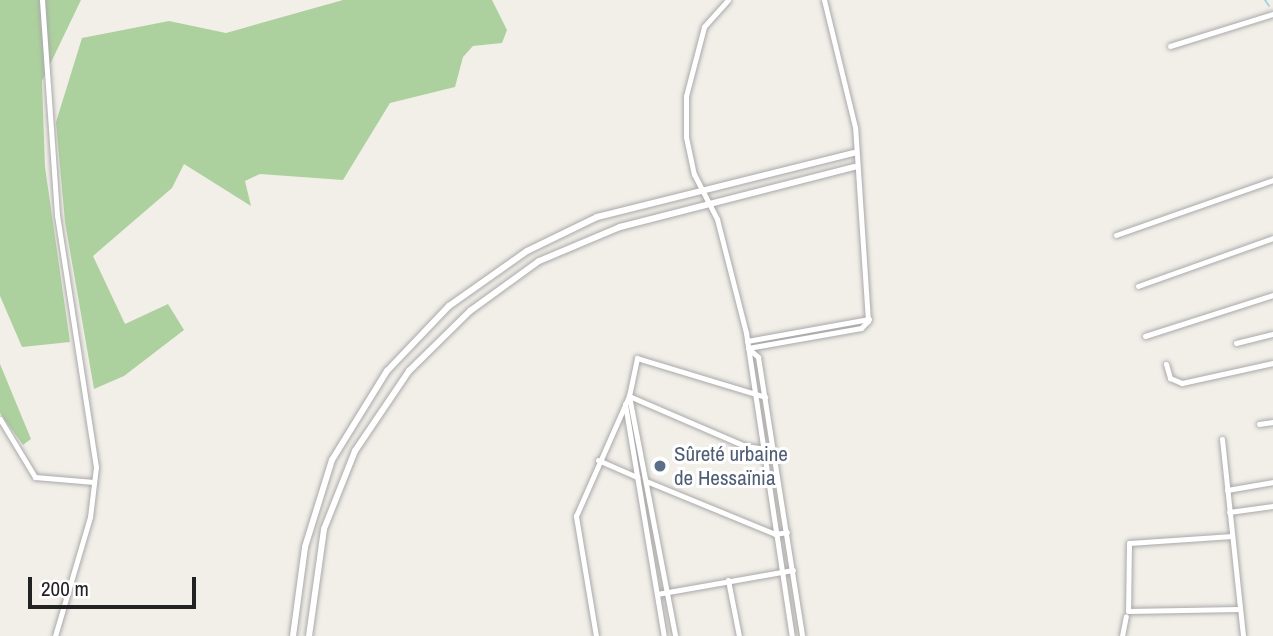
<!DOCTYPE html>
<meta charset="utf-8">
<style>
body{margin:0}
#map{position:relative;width:1273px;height:636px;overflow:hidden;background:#f2efe9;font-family:"Archivo Narrow",sans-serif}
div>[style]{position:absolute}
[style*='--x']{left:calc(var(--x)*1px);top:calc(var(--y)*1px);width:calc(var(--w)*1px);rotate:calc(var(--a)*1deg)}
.forest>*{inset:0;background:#add19e}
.stream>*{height:2px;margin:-1px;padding:0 1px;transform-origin:1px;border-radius:1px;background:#aad3df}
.roads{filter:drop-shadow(0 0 2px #a9a9a9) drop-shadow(0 0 2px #a9a9a9)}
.minor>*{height:5px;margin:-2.5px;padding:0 2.5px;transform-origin:2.5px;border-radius:2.5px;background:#fff}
.tertiary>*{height:6px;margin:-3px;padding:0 3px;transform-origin:3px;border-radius:3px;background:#fff}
.dots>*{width:19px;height:19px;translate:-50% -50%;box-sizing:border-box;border:4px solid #fff;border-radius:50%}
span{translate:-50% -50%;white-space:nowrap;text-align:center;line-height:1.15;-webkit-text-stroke:6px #fff;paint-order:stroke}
.service-label{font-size:21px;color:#4e5e75}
.left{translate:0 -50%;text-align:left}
.scale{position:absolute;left:28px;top:577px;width:168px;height:32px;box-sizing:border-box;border:4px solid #222;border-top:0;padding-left:9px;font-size:21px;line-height:24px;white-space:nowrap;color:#222;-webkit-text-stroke:5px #fff;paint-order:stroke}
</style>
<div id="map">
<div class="forest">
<div style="clip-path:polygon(0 0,81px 0,42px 81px,45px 167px,70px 342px,22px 347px,0 296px)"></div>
<div style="clip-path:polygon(343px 0,492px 0,507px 30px,502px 43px,473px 46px,463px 57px,455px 87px,390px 103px,343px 180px,260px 174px,245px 181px,251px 206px,184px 164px,172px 188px,93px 256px,125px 324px,168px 304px,184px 330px,124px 376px,94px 389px,65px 222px,56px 122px,82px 38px,169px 21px,226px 33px)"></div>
<div style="clip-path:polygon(0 364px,31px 439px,23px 445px,0 413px)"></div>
</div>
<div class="stream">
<div style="--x:1265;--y:0;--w:7;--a:56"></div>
</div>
<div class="roads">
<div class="minor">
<div style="--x:42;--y:0;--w:216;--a:86"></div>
<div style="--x:57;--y:215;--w:255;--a:81.2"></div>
<div style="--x:96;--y:467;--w:50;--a:96.8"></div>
<div style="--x:90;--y:517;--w:124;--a:106.4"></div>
<div style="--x:728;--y:0;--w:36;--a:132"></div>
<div style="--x:704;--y:27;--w:71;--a:104.6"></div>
<div style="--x:686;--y:96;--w:41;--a:90"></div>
<div style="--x:686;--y:137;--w:38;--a:78"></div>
<div style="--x:694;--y:174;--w:51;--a:62.9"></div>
<div style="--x:717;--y:219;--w:118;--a:75.7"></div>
<div style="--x:746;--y:333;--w:306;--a:81.4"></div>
<div style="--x:1170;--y:46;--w:108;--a:-17.3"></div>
<div style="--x:1116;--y:235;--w:166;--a:-19.3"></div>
<div style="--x:1138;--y:286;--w:143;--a:-19.6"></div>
<div style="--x:1145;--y:336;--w:134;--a:-17.8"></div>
<div style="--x:747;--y:341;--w:124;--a:-10.2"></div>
<div style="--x:1236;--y:343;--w:38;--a:-14"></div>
<div style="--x:748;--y:348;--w:115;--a:-10"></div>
<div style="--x:861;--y:328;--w:10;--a:-45"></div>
<div style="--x:868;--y:321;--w:194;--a:-93.8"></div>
<div style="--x:855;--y:127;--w:131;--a:-103.7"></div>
<div style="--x:750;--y:350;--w:11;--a:41"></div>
<div style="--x:758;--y:357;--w:282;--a:81"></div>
<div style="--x:1166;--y:364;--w:15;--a:74"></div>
<div style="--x:1170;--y:378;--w:13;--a:23"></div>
<div style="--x:1182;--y:383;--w:93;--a:-12.4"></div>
<div style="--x:629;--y:396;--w:244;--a:79.1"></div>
<div style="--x:629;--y:396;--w:126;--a:23.3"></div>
<div style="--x:745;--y:446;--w:28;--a:8"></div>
<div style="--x:625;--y:404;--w:235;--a:80.5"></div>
<div style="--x:0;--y:419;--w:68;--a:58.9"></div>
<div style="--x:35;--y:477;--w:59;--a:4.8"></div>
<div style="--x:1259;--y:424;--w:14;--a:-8"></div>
<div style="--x:1222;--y:439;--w:198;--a:83.9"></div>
<div style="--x:598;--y:460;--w:43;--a:23.6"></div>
<div style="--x:646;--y:481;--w:139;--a:22.3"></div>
<div style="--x:775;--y:534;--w:12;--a:-9"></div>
<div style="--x:1227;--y:490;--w:47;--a:-9.9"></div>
<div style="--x:1229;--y:512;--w:44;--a:-7.8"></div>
<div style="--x:1232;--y:536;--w:103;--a:176.1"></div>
<div style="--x:1129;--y:543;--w:68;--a:90.8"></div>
<div style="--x:1128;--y:611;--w:111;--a:-1"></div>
<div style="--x:728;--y:580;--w:57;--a:78.9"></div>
<div style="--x:657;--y:594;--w:138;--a:-10"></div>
<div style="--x:596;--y:636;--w:122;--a:-99.5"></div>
<div style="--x:576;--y:516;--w:131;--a:-66.2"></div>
<div style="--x:629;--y:396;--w:39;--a:-78"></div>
<div style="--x:637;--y:358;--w:134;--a:16.9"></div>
<div style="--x:1122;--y:636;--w:20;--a:-79"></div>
</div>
<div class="tertiary">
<div style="--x:293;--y:636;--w:90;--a:-82.3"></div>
<div style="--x:305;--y:547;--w:91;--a:-72.8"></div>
<div style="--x:332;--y:460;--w:105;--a:-58.3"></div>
<div style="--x:387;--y:371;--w:90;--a:-46.4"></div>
<div style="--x:449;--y:306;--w:95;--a:-35.2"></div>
<div style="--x:527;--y:251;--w:78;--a:-25.9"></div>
<div style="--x:597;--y:217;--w:265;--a:-14"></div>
<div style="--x:309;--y:636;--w:108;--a:-82"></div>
<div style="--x:324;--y:529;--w:84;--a:-68.3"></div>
<div style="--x:355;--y:451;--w:97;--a:-56"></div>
<div style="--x:409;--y:371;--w:86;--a:-44.5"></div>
<div style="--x:470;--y:311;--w:85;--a:-35.9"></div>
<div style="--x:539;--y:261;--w:88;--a:-22.8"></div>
<div style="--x:620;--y:227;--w:242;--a:-14.4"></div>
</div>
</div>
<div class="dots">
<div style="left:660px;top:466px;background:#5c6f8a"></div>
</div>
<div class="service-label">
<span class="left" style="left:674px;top:466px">Sûreté urbaine<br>de Hessaïnia</span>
</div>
<div class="scale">200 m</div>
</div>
